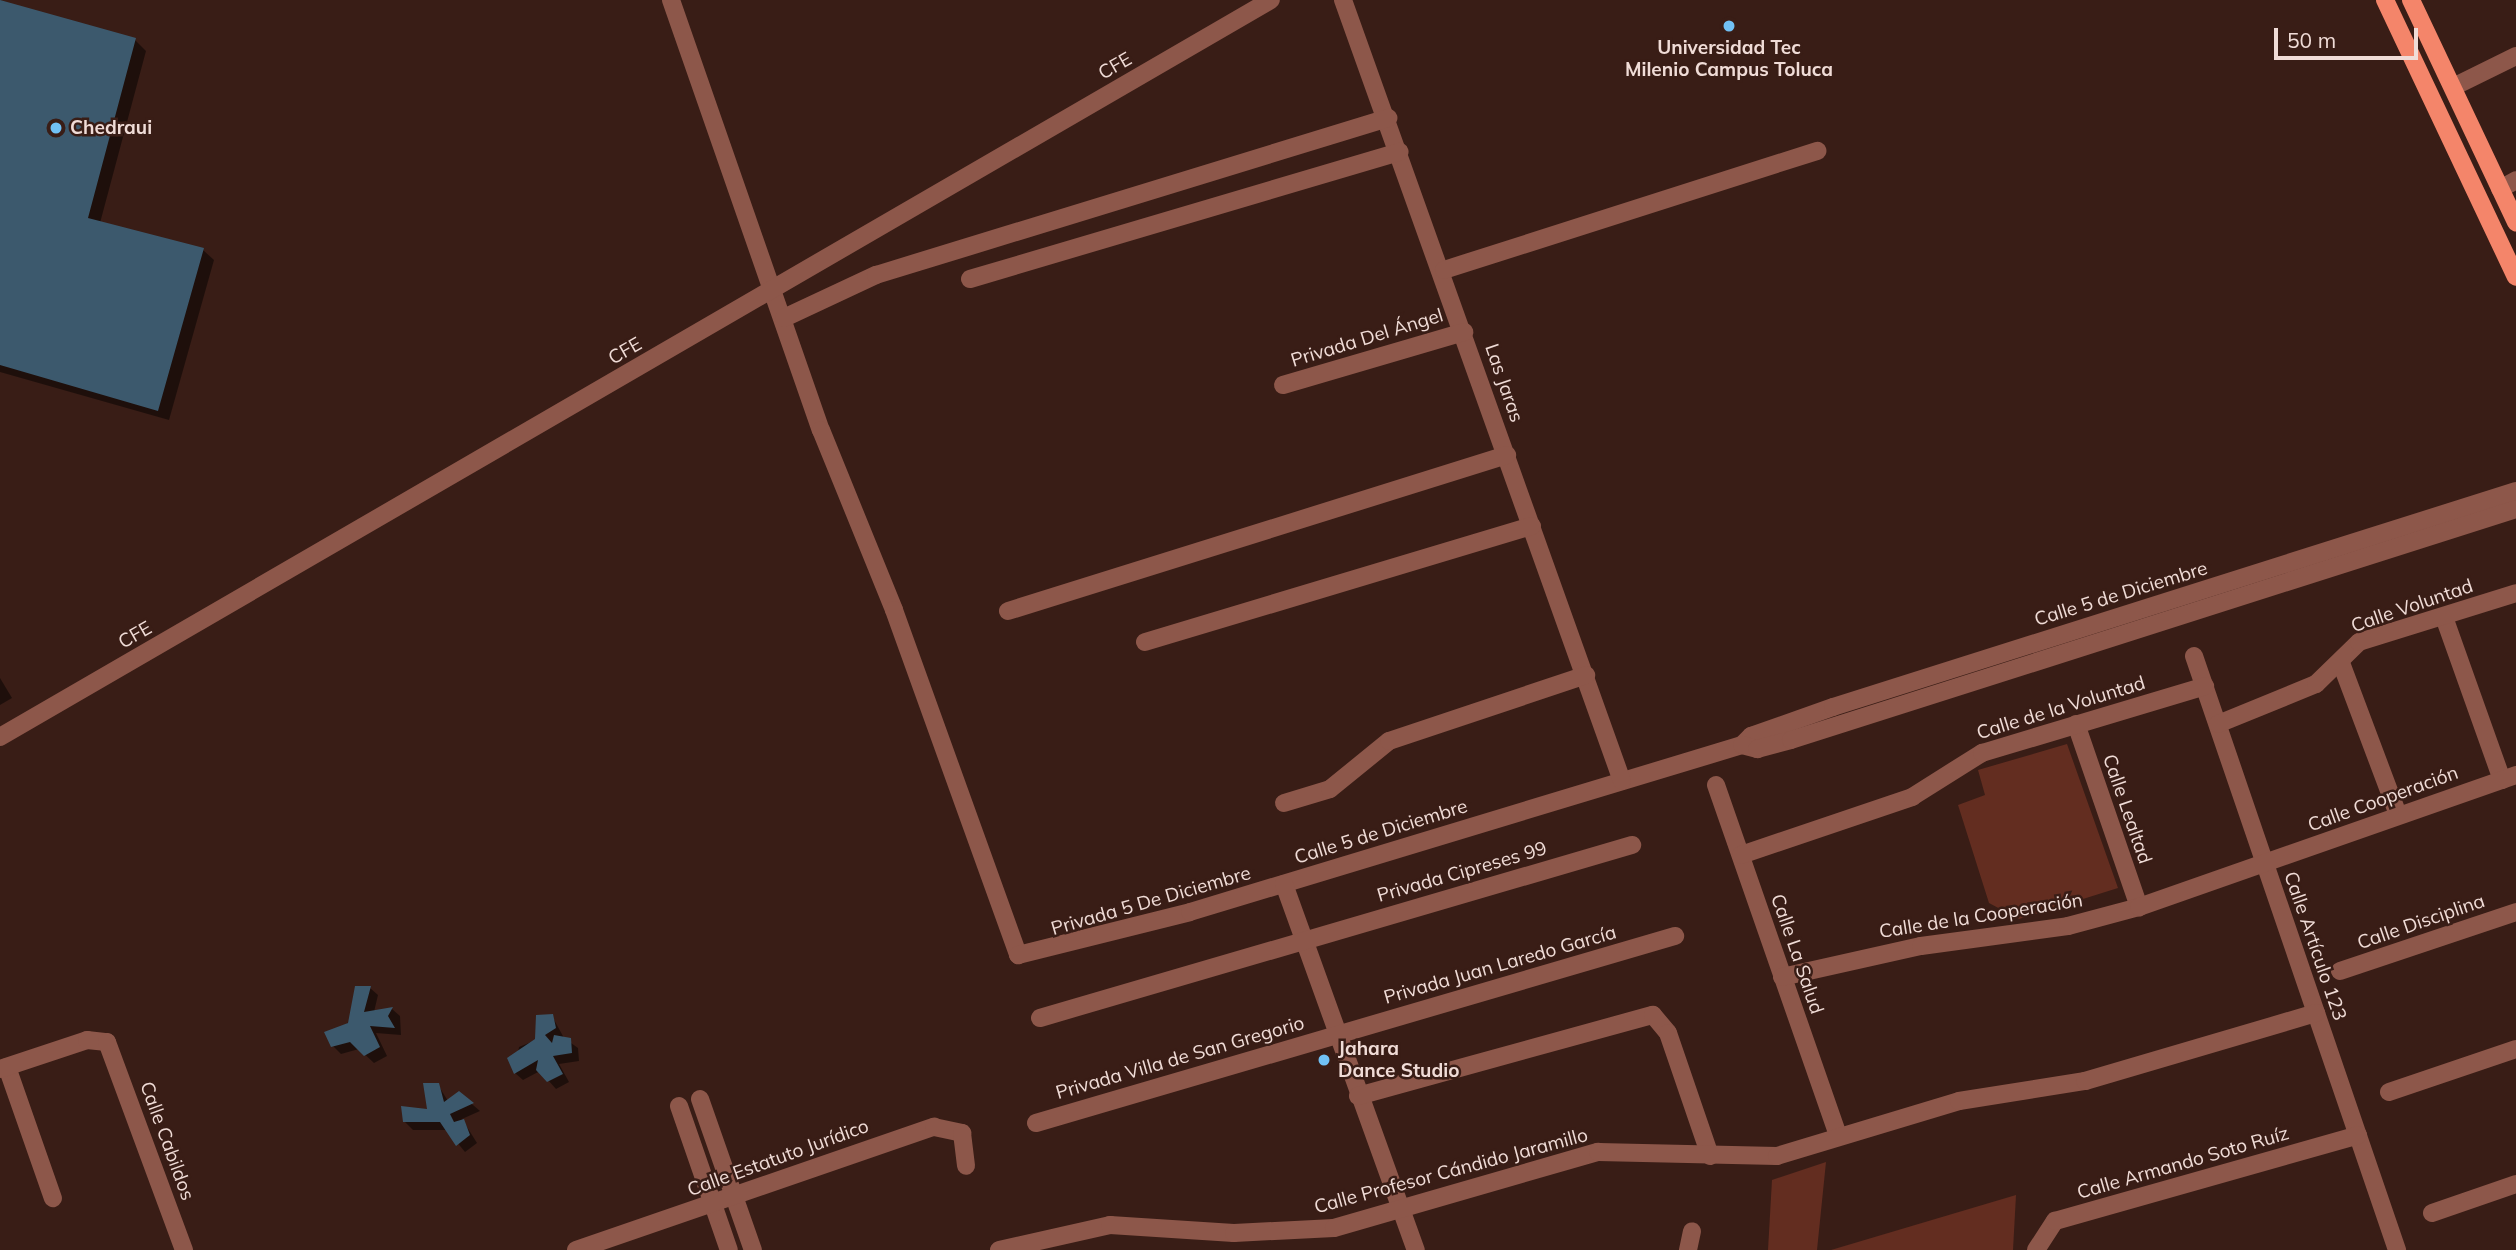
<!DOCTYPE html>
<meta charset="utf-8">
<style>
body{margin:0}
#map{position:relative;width:2516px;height:1250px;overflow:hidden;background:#391d16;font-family:Mulish,sans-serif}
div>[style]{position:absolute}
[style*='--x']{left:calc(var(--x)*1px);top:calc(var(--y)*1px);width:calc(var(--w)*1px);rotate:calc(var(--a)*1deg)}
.green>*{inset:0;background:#632d20}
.shadow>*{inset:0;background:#0007}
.building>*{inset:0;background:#3c596d}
.minor>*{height:18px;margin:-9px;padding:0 9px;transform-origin:9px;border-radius:9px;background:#8d574a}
.major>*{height:18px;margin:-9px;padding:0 9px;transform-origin:9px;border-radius:9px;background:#f4856a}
.dots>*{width:19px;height:19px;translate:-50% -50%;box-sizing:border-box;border:4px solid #391d16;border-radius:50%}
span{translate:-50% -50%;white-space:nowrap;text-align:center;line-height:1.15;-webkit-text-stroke:5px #391d16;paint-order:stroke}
.poi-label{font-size:19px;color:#f0dcd7;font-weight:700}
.left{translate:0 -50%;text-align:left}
.street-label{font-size:19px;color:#f0dcd7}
.scale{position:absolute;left:2274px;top:28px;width:144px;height:32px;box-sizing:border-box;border:4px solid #f0dcd7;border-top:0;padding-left:9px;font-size:21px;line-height:24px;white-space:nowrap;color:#f0dcd7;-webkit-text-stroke:5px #391d16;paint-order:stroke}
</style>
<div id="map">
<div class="green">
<div style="clip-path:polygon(2067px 744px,2118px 888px,2019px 919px,1989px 903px,1958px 805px,1985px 795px,1978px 770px)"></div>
<div style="clip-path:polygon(1826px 1162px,1817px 1250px,1768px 1250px,1772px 1180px)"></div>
<div style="clip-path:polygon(2016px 1195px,2013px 1250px,1831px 1250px)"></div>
</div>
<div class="shadow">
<div style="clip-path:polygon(0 2px,135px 40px,146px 51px,100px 223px,203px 250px,214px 260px,169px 420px,0 372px)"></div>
<div style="clip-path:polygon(0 678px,12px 698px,0 705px)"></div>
<div style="clip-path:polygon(370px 988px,378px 995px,374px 1012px,392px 1009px,400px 1016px,401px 1035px,376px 1033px,387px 1056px,374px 1063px,359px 1049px,341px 1054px,333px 1046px)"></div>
<div style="clip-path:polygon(552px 1016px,564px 1038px,578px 1048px,579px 1061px,559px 1064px,569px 1082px,556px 1089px,540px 1071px,523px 1080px,515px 1073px,519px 1047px,536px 1040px)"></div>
<div style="clip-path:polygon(438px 1085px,448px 1101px,459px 1093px,480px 1111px,462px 1119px,477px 1143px,465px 1152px,447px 1130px,413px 1130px,405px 1122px,429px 1111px)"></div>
</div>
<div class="building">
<div style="clip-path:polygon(0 0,136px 38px,88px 218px,204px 248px,158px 411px,0 365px)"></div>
<div style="clip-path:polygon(355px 986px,371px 986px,364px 1012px,393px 1007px,388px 1016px,395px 1028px,370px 1026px,380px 1047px,364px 1056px,350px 1042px,331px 1047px,324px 1032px,348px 1023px)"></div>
<div style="clip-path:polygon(553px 1014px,556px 1028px,545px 1035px,552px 1043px,554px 1035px,571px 1038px,572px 1053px,553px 1056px,563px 1074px,547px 1082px,536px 1070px,538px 1060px,514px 1074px,507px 1058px,535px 1039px,536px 1015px)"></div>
<div style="clip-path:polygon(423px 1083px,439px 1083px,444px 1102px,459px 1091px,474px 1103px,450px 1114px,454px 1122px,464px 1119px,470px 1135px,456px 1146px,440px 1122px,403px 1122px,401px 1106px,427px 1109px)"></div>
</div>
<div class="minor">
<div style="--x:671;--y:0;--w:455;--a:70.8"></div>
<div style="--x:821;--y:430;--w:194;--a:67.9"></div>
<div style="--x:894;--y:610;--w:367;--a:70.2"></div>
<div style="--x:1018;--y:955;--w:177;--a:-14"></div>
<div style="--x:1190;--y:912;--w:577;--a:-16.83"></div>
<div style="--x:1742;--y:745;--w:13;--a:-45"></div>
<div style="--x:1751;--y:736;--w:87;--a:-19.5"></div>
<div style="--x:1833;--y:707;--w:716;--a:-17.55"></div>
<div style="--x:1343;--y:0;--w:829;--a:70.34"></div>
<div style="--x:2453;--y:87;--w:70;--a:-26.2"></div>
<div style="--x:2500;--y:189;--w:18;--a:-29"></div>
<div style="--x:1444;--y:270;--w:392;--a:-17.7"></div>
<div style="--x:970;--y:279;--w:448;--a:-16.5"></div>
<div style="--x:784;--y:318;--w:102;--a:-25.1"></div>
<div style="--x:876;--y:275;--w:536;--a:-17.05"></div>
<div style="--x:1283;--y:385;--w:189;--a:-16.3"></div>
<div style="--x:1008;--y:611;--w:523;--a:-17.36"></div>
<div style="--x:2444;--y:617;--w:173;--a:70.4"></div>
<div style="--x:1145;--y:642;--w:404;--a:-16.7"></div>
<div style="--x:2194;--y:656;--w:628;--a:71.13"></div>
<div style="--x:2341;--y:663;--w:162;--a:69.4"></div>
<div style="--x:2076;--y:724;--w:194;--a:71"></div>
<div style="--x:2218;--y:724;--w:106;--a:-22.2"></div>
<div style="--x:2316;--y:684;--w:60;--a:-44.3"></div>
<div style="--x:2359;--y:642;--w:164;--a:-17.3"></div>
<div style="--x:0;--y:737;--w:1469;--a:-30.11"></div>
<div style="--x:1742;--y:745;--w:16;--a:15"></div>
<div style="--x:1757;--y:749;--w:35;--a:-15"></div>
<div style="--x:1791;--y:740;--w:761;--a:-17.67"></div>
<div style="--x:1716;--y:785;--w:372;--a:70.8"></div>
<div style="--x:1284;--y:803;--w:48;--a:-16.9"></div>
<div style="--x:1330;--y:789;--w:76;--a:-39.1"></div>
<div style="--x:1389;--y:741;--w:208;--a:-18.5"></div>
<div style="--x:1741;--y:855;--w:181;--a:-18.7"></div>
<div style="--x:1912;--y:797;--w:83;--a:-32.2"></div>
<div style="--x:1982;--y:753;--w:233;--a:-16.7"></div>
<div style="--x:1284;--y:884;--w:389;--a:70.2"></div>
<div style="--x:2340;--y:971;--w:186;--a:-18.5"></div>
<div style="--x:1782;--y:977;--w:142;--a:-12.6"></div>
<div style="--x:1921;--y:946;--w:148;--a:-7.7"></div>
<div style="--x:2068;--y:926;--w:73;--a:-15"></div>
<div style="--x:2139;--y:907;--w:399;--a:-19.3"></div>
<div style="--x:1040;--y:1018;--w:617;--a:-16.29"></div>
<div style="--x:7;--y:1067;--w:139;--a:70.7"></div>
<div style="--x:0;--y:1069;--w:92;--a:-18.4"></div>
<div style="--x:87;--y:1040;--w:20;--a:6"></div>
<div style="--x:107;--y:1042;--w:222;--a:69.7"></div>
<div style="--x:2389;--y:1092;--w:134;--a:-18.7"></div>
<div style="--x:1358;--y:1096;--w:306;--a:-15.4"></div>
<div style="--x:1653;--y:1015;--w:23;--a:50"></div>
<div style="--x:1668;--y:1033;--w:130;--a:71.1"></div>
<div style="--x:700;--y:1099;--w:160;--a:70.7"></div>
<div style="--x:679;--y:1106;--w:152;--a:70.9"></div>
<div style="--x:1036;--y:1123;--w:666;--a:-16.31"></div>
<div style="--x:2432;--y:1213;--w:89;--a:-19"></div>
<div style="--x:576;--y:1250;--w:379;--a:-19"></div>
<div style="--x:934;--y:1127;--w:29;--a:12"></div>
<div style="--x:962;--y:1133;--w:33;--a:83"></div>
<div style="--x:999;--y:1250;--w:114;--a:-12.7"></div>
<div style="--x:1110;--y:1225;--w:124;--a:3.7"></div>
<div style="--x:1234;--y:1233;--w:100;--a:-2.9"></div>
<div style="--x:1334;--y:1228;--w:275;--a:-16.1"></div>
<div style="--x:1598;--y:1152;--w:179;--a:1.3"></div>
<div style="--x:1777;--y:1156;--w:190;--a:-16.8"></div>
<div style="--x:1959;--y:1101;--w:128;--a:-9"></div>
<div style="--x:2085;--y:1081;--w:241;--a:-16.4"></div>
<div style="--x:1688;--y:1250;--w:19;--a:-78"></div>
<div style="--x:2036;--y:1250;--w:35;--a:-57"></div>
<div style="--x:2055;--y:1221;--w:315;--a:-15.8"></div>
</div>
<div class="major">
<div style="--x:2385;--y:0;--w:306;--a:64.7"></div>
<div style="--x:2411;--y:0;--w:246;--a:64.7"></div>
</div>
<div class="dots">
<div style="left:1729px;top:26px;background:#71c1f5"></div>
<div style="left:56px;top:128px;background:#71c1f5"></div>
<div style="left:1324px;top:1060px;background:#71c1f5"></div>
</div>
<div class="poi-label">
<span style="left:1729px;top:59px">Universidad Tec<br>Milenio Campus Toluca</span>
<span class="left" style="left:70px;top:128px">Chedraui</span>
<span class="left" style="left:1338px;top:1060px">Jahara<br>Dance Studio</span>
</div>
<div class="street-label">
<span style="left:1115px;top:66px;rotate:-30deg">CFE</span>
<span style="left:1367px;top:338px;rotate:-17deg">Privada Del Ángel</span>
<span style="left:625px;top:351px;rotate:-30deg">CFE</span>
<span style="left:1504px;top:383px;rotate:71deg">Las Jaras</span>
<span style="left:2121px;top:594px;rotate:-17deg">Calle 5 de Diciembre</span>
<span style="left:2412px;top:606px;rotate:-19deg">Calle Voluntad</span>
<span style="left:135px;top:635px;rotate:-30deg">CFE</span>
<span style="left:2061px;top:708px;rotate:-17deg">Calle de la Voluntad</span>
<span style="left:2383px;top:799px;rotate:-20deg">Calle Cooperación</span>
<span style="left:2127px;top:809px;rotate:71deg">Calle Lealtad</span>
<span style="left:1381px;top:832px;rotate:-17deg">Calle 5 de Diciembre</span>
<span style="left:1462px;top:872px;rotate:-16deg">Privada Cipreses 99</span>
<span style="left:1151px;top:901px;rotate:-16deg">Privada 5 De Diciembre</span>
<span style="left:1981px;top:916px;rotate:-9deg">Calle de la Cooperación</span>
<span style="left:2421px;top:922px;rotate:-19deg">Calle Disciplina</span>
<span style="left:2315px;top:946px;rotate:71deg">Calle Artículo 123</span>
<span style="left:1797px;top:954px;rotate:71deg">Calle La Salud</span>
<span style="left:1500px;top:965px;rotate:-16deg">Privada Juan Laredo García</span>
<span style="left:1180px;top:1058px;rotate:-16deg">Privada Villa de San Gregorio</span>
<span style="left:167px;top:1141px;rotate:70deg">Calle Cabildos</span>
<span style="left:778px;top:1158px;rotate:-20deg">Calle Estatuto Jurídico</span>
<span style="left:2183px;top:1163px;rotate:-16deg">Calle Armando Soto Ruíz</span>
<span style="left:1451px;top:1171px;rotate:-15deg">Calle Profesor Cándido Jaramillo</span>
</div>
<div class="scale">50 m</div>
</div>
